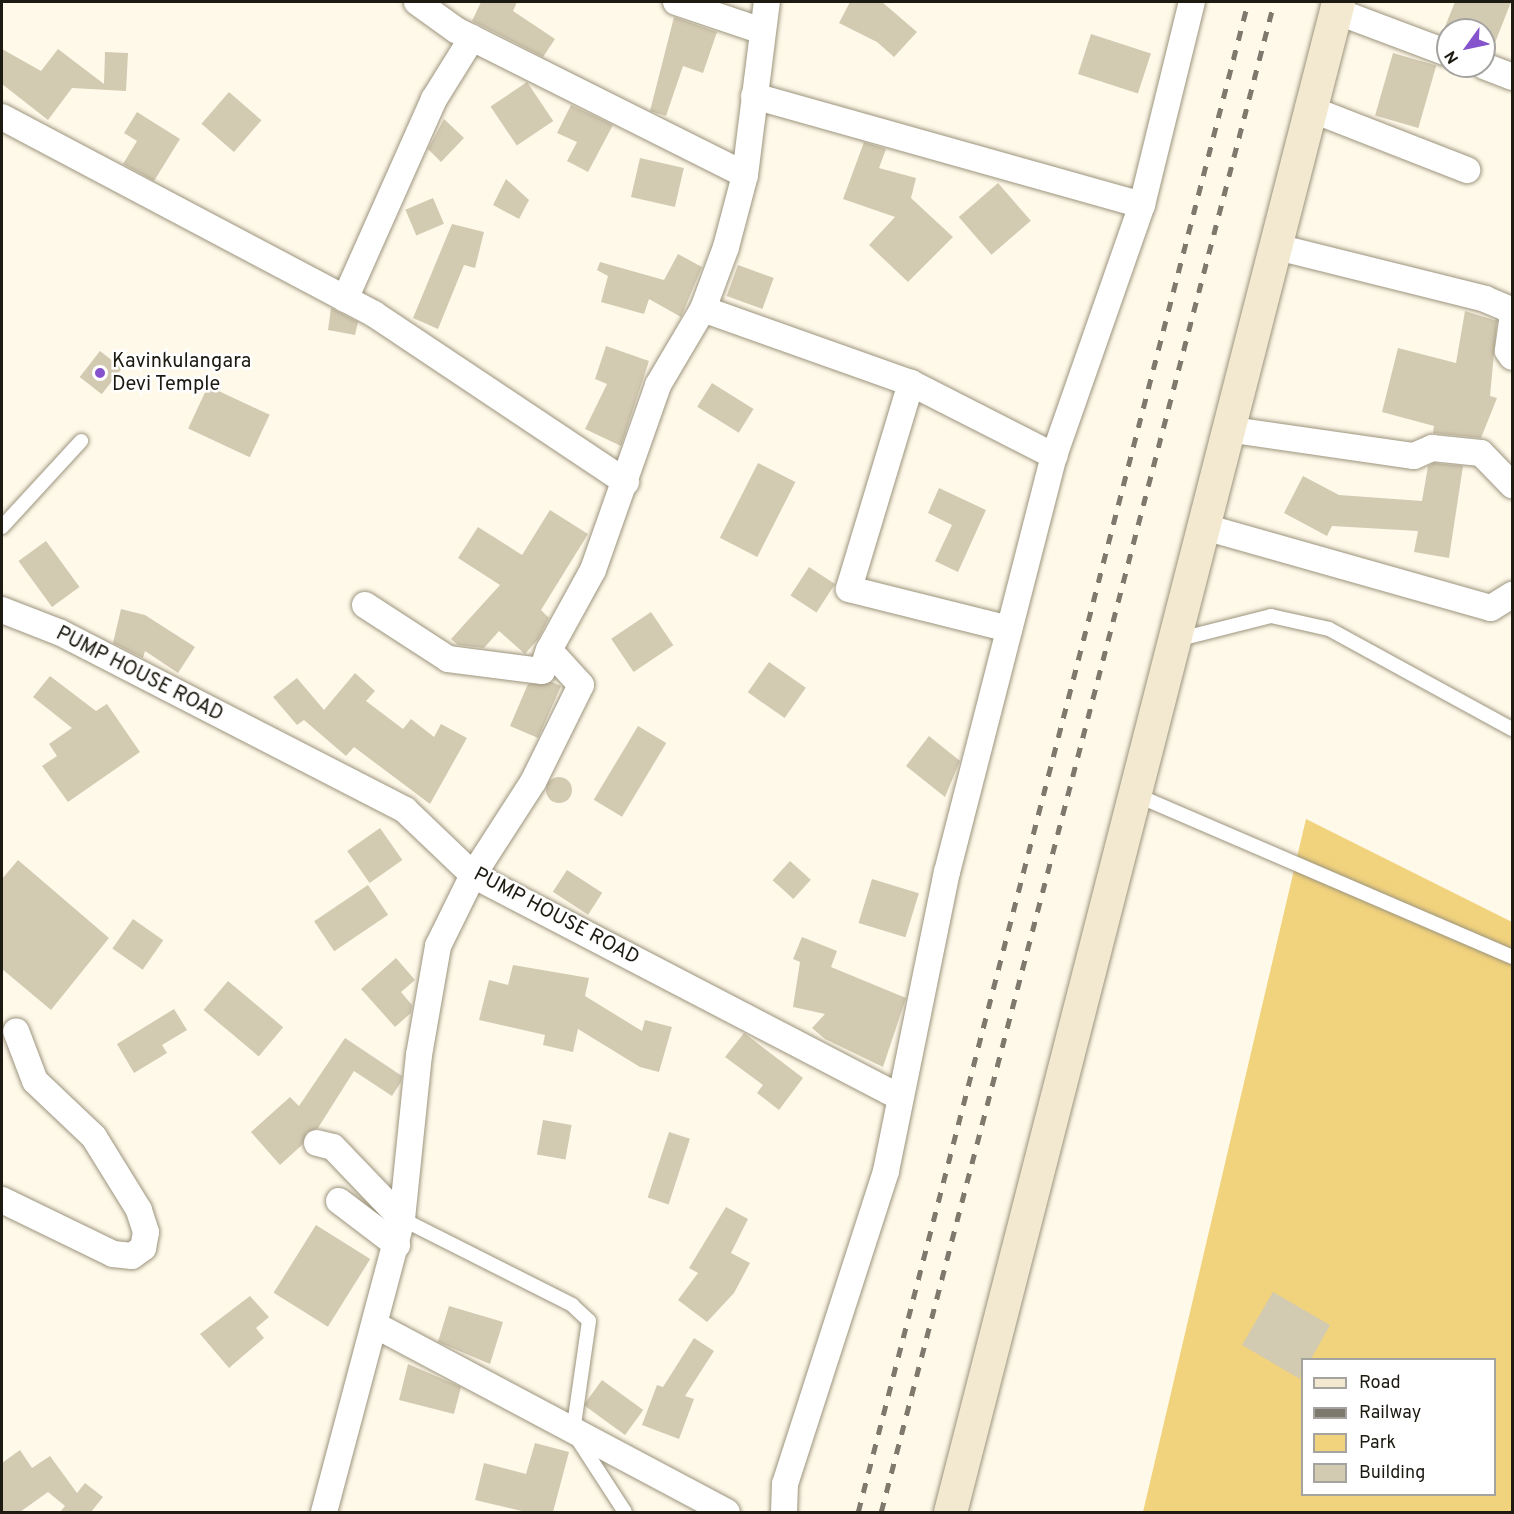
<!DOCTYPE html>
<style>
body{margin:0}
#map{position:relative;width:1514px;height:1514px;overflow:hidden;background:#fff9ea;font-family:Overpass,sans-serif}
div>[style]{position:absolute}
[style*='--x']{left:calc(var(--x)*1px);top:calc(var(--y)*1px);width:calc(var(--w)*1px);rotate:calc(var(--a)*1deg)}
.green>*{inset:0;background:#f1d27d}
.building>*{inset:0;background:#d3cab2;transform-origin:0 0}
.round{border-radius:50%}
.roads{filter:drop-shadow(0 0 2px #9c947d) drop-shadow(0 0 2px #9c947d)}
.service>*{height:14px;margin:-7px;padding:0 7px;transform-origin:7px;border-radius:7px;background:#fff}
.minor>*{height:26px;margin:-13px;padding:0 13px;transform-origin:13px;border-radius:13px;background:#fff}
.secondary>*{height:33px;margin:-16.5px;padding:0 16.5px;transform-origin:16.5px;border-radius:16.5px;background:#f2e9d0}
.rail>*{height:4.5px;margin-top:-2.25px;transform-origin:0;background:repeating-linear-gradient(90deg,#7d796d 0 10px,transparent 0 20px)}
.dots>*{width:16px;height:16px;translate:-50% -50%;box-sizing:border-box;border:3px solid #fff;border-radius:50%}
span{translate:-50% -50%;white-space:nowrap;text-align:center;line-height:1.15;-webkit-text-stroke:5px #fff;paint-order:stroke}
.poi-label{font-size:20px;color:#1d1a11}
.left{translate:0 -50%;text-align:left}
.street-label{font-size:20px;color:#1d1a11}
.frame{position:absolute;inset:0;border:3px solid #1d1a11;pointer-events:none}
.legend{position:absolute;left:1301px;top:1358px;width:195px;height:138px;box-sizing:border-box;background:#fff;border:2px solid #a5a3a0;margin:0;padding:8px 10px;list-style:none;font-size:18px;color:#1d1a11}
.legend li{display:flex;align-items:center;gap:12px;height:30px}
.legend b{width:30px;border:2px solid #a5a3a0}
.north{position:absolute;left:1436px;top:18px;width:60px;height:60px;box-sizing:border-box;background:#fff;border:2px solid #a5a3a0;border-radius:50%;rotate:237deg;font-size:16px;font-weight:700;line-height:24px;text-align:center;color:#1d1a11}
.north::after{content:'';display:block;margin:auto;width:21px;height:27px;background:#8553cb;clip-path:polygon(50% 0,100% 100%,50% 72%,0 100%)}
</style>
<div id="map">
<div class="green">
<div style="clip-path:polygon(evenodd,1306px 819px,1512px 922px,1512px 1512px,1143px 1512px,1306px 819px,1302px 1360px,1494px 1360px,1494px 1494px,1302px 1494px,1302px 1360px)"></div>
</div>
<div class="building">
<div style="clip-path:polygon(481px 2px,517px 2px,513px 11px,555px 39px,543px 57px,472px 21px)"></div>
<div style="clip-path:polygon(850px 2px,882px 2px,917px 32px,894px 57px,877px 42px,839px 23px)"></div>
<div style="clip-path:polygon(1455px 2px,1511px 2px,1491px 53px,1484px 50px,1484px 30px,1442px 34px)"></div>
<div style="clip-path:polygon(674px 17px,717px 32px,703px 73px,683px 66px,666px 116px,650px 111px)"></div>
<div style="left:1091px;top:34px;width:63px;height:42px;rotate:18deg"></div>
<div style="clip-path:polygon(2px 49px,41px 71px,58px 49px,104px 84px,105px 52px,128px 53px,126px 91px,72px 88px,48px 120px,2px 84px)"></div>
<div style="left:1393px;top:53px;width:45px;height:65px;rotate:16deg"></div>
<div style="left:527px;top:82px;width:47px;height:44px;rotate:56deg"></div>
<div style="left:229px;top:92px;width:43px;height:42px;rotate:41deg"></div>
<div style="clip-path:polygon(571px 105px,613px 125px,588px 172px,567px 161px,577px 142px,557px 133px)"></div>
<div style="clip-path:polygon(137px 112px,180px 139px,154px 181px,123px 164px,137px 141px,124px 133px)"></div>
<div style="clip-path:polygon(444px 119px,464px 138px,441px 162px,428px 149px)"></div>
<div style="clip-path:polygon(864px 142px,886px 149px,879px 168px,916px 178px,911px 198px,953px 237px,908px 282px,869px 245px,895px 217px,843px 199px)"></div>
<div style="left:640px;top:158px;width:45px;height:40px;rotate:13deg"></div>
<div style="clip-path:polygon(506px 179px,529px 200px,519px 219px,493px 205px)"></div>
<div style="left:998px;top:183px;width:50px;height:52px;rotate:49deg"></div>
<div style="left:433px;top:198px;width:28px;height:30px;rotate:67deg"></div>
<div style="clip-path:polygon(452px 224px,484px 232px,475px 268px,464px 265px,438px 329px,413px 318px)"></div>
<div style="clip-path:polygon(678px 254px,702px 267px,681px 317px,649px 299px,644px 314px,601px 302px,608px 276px,597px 270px,600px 262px,664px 280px)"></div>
<div style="left:738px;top:265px;width:38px;height:33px;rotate:20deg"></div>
<div style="clip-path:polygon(331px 308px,358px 322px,355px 335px,328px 330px)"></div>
<div style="clip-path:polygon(1465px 311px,1497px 321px,1490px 396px,1497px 398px,1481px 438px,1433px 433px,1434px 426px,1382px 412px,1398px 348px,1456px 363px)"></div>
<div style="clip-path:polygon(606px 346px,649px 361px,621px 446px,585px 429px,607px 384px,595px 379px)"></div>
<div style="left:100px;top:351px;width:28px;height:33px;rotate:38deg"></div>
<div style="left:712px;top:383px;width:49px;height:28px;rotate:32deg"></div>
<div style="left:208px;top:386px;width:68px;height:47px;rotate:25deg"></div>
<div style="left:758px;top:463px;width:42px;height:84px;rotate:27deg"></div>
<div style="clip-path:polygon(1434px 463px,1463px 466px,1449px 558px,1414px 552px,1418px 531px,1332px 526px,1327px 536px,1284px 513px,1303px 476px,1339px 495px,1422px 501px,1428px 466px)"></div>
<div style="clip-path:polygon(939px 488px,986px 510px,958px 572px,935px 561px,952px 525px,928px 513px)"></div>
<div style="clip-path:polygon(550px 510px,588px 534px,541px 610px,549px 618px,538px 639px,525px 654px,499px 631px,484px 648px,458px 645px,451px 639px,500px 585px,458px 558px,478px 527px,522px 555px)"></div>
<div style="left:46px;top:541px;width:57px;height:34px;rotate:54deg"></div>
<div style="left:809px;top:567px;width:31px;height:34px;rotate:33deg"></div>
<div style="clip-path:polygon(121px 609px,145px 615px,195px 647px,178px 673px,145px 651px,143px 658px,113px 643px)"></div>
<div style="left:651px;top:612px;width:40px;height:48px;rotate:56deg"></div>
<div style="left:769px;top:662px;width:45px;height:37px;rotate:35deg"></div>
<div style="clip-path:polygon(355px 673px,375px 691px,366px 701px,403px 729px,411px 719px,434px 737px,441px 724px,467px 738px,430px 804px,354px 747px,346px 756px,304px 720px,297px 725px,273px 697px,297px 678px,324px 710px)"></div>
<div style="clip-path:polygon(50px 676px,96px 711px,107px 704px,140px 752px,68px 802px,42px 766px,57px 756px,49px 744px,72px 728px,33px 697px)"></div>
<div style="clip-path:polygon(552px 682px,561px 686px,538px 738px,510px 726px,528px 684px)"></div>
<div style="left:638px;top:726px;width:33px;height:86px;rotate:31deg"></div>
<div style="clip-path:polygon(929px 736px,960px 761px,945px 797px,906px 766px)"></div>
<div class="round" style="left:546px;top:777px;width:26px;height:26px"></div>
<div style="left:380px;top:828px;width:39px;height:40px;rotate:55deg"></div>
<div style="clip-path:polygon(18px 860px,109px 938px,51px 1010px,2px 969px,2px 879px)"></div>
<div style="left:790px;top:861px;width:28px;height:26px;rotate:42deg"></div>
<div style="left:567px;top:870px;width:42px;height:26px;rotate:33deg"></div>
<div style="left:872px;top:879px;width:49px;height:46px;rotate:17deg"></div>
<div style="left:368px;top:885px;width:36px;height:65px;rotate:56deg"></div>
<div style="left:133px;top:919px;width:37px;height:36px;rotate:35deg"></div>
<div style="clip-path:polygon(802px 937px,837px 951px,831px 967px,906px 998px,883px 1067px,825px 1039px,812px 1028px,825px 1014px,793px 1007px,800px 962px,793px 959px)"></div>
<div style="clip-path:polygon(396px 958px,415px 980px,401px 992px,412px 1005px,411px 1013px,395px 1027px,361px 989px)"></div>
<div style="clip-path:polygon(513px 965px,589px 978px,585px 996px,642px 1031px,645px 1020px,672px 1027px,659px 1072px,640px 1067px,578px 1029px,573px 1052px,543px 1045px,545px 1035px,479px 1020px,489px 980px,508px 985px)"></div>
<div style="left:228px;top:981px;width:72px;height:38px;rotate:40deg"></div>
<div style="clip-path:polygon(174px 1009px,187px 1030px,162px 1045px,167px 1053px,134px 1073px,117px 1044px)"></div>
<div style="clip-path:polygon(744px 1033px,803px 1078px,779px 1110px,757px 1093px,763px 1085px,725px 1057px)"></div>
<div style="clip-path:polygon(345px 1038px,402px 1076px,401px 1082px,392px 1096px,354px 1071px,318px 1128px,307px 1132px,302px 1145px,280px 1165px,251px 1132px,290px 1097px,299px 1106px)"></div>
<div style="left:543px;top:1120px;width:29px;height:35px;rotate:10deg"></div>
<div style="left:669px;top:1132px;width:22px;height:69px;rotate:18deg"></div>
<div style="clip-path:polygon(726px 1207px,748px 1219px,731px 1253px,750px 1263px,734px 1293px,707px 1322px,678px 1300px,698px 1273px,689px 1268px)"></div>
<div style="left:316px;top:1225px;width:64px;height:80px;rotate:32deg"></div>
<div style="clip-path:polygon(1273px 1292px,1330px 1325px,1311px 1359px,1302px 1359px,1300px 1379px,1242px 1345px)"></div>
<div style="clip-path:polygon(250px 1296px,269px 1317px,256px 1328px,264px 1338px,229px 1368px,200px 1334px)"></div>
<div style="clip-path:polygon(449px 1306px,503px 1322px,490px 1364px,438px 1342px)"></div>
<div style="clip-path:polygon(694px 1338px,714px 1351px,685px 1396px,694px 1399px,679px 1439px,642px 1425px,657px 1385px,663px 1387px)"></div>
<div style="clip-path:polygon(408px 1364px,461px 1387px,454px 1414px,399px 1400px)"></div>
<div style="left:602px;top:1380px;width:51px;height:31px;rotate:36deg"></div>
<div style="clip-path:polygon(535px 1443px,569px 1452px,553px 1512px,526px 1512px,475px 1500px,484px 1463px,526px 1474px)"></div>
<div style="clip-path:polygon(20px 1450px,32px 1468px,50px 1456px,77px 1493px,85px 1483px,103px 1497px,91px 1512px,60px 1512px,65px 1506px,48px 1492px,20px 1512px,2px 1512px,2px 1463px)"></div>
</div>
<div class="roads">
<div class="service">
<div style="--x:2;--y:527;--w:117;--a:-47.4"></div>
<div style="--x:1176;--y:640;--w:98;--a:-14.2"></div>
<div style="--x:1271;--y:616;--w:59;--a:12.6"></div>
<div style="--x:1329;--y:629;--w:209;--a:28.7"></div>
<div style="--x:1134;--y:794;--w:412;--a:23.3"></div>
<div style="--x:402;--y:1219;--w:191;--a:26.8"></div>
<div style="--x:572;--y:1305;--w:23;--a:43"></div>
<div style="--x:589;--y:1321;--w:112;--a:98.2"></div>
<div style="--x:573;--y:1432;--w:95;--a:57"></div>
</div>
<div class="minor">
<div style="--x:417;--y:2;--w:48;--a:35.7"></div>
<div style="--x:456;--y:30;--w:323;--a:26.6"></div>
<div style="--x:676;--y:2;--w:91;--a:18.6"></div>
<div style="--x:1336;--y:11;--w:120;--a:20.6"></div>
<div style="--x:1484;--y:66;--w:30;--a:21"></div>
<div style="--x:754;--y:96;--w:403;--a:15.7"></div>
<div style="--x:1308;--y:108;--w:171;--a:21.3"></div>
<div style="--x:2;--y:117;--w:421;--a:27.9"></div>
<div style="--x:374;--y:314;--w:303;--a:33.7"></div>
<div style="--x:1273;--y:246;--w:219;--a:14"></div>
<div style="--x:1485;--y:299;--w:25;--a:23"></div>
<div style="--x:1508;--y:309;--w:9;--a:63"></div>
<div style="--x:345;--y:299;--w:219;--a:-66"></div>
<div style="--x:434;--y:99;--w:72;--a:-58.1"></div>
<div style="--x:703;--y:309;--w:221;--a:19.6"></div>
<div style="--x:911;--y:383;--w:161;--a:27"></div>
<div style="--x:1512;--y:321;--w:30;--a:98"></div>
<div style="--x:1508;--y:351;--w:7;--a:56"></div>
<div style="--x:911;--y:383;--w:215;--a:106.8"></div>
<div style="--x:849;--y:589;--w:165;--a:14"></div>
<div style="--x:1226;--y:429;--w:190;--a:8.2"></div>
<div style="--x:1414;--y:456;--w:20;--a:-24"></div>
<div style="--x:1432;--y:448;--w:49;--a:5.8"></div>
<div style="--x:1481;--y:453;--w:45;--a:45.9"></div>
<div style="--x:1201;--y:526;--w:301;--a:15.8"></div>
<div style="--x:1491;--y:608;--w:25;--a:-32"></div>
<div style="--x:365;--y:605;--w:99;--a:33"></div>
<div style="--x:448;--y:659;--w:95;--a:7.3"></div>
<div style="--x:542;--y:671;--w:22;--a:-72"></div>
<div style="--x:2;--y:610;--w:63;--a:21.3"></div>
<div style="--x:61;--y:633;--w:387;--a:27.2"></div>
<div style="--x:405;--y:810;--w:94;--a:43.7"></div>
<div style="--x:473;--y:875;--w:479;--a:27.5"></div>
<div style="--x:317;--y:1143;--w:16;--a:14"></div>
<div style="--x:333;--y:1147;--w:100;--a:46.2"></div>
<div style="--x:2;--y:1200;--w:123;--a:25.9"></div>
<div style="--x:113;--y:1254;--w:19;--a:6"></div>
<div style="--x:132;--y:1256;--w:14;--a:-36"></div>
<div style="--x:143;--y:1248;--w:16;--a:-79"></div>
<div style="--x:146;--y:1232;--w:23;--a:-108"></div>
<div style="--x:139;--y:1210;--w:86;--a:-121.7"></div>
<div style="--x:94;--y:1137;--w:81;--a:-136.5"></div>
<div style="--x:35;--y:1081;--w:53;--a:-110.8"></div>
<div style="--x:339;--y:1201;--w:73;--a:37.2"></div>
<div style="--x:377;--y:1326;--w:396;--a:28"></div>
<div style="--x:324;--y:1512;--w:303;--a:-75.1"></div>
<div style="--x:402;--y:1219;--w:165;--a:-84.1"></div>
<div style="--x:419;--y:1055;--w:111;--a:-80.1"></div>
<div style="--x:438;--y:946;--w:79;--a:-63.8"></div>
<div style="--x:473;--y:875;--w:111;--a:-57.2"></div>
<div style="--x:533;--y:782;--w:108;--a:-63.7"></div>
<div style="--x:581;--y:685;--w:47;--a:-132.4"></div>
<div style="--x:549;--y:650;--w:91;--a:-61.2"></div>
<div style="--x:593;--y:570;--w:196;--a:-70.6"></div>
<div style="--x:658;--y:385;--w:88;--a:-59.4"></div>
<div style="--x:703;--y:309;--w:66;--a:-69.6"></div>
<div style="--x:726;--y:247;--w:74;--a:-75.2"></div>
<div style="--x:745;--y:175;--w:174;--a:-82.8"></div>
<div style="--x:784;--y:1512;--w:28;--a:-88"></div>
<div style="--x:785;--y:1484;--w:329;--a:-72.1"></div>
<div style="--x:886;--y:1171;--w:305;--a:-78.5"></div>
<div style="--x:947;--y:872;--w:430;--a:-75.6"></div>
<div style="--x:1054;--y:456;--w:266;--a:-70.7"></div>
<div style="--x:1142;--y:205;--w:209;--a:-76.2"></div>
</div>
<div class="secondary">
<div style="--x:950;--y:1512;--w:1559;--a:-75.59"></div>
</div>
</div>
<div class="rail">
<div style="--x:858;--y:1512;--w:1560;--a:-75.52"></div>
<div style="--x:881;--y:1512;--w:1560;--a:-75.41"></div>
</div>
<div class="dots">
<div style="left:100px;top:373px;background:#8553cb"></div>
</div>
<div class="poi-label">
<span class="left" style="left:112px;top:374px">Kavinkulangara<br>Devi Temple</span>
</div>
<div class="street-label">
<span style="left:139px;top:675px;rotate:27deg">PUMP HOUSE ROAD</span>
<span style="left:556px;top:917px;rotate:28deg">PUMP HOUSE ROAD</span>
</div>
<div class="frame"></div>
<ul class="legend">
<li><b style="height:8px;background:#f2e9d0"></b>Road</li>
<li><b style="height:8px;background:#7d796d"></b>Railway</li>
<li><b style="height:16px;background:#f1d27d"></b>Park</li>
<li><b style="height:16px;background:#d3cab2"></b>Building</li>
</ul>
<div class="north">N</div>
</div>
